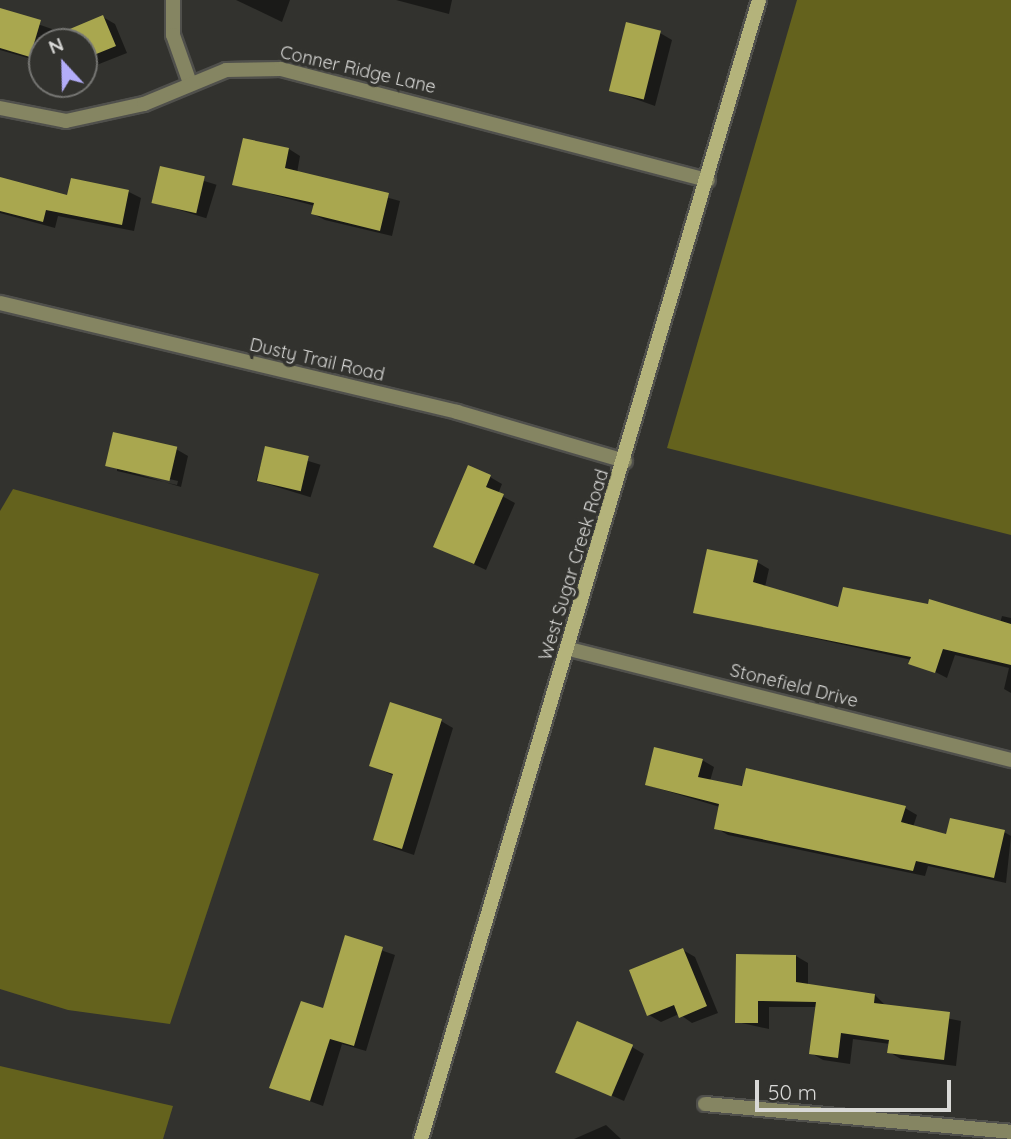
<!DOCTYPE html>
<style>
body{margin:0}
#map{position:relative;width:1011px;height:1139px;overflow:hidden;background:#32322e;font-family:Quicksand,sans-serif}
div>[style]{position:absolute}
.forest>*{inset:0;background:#64621d}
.shadow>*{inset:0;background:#0007;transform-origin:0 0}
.building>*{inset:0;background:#a9a74f;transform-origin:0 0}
.roads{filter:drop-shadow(2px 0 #50504c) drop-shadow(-2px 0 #50504c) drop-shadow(0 2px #50504c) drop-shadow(0 -2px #50504c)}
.street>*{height:14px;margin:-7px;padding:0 7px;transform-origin:7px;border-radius:7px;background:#858562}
.secondary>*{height:14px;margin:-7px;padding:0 7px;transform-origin:7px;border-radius:7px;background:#b4b37b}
span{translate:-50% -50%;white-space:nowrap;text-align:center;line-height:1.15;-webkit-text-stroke:7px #32322e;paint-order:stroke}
.street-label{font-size:18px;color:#d9d9d7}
.north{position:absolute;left:28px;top:28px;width:70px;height:70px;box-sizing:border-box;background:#32322e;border:2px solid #757572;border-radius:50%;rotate:338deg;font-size:19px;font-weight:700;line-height:28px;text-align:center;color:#d9d9d7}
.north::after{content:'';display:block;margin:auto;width:24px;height:32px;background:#b3adf9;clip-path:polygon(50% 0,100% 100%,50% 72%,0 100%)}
.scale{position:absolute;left:755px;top:1080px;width:196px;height:32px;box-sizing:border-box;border:4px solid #d9d9d7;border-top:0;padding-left:9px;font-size:21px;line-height:24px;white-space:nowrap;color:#d9d9d7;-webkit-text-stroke:5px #32322e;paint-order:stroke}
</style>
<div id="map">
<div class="forest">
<i style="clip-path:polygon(797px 0,1011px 0,1011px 535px,667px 448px)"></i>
<i style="clip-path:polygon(13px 489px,319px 574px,170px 1024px,68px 1010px,0 989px,0 511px)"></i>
<i style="clip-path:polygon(0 1066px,173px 1106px,163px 1139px,0 1139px)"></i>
</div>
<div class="shadow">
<i style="clip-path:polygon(236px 0,290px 0,282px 22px)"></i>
<i style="clip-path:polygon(396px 0,452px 0,449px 14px)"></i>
<i style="clip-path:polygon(0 11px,52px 29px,42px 42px,42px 62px,0 50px)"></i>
<i style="clip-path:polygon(103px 17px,115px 24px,127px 53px,84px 70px,84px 42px,62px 42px)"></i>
<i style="clip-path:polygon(660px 33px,672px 40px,655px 106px,610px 90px)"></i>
<i style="clip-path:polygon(289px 149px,300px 156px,297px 173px,400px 201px,392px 236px,325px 220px,313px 214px,315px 206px,234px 184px)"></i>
<i style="left:162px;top:168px;width:57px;height:35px;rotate:17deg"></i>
<i style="clip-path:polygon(0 180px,69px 197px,72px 180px,129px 192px,141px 198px,134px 231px,58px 216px,55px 228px,0 213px)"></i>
<i style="left:266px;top:448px;width:57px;height:34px;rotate:17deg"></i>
<i style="clip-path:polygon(evenodd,176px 449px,188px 456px,181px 487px,107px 465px,176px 449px,117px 467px,178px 481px,177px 485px,117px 471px,117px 467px)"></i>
<i style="clip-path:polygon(490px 477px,502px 484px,498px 494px,515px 503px,486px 570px,435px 546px)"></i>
<i style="clip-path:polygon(757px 562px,769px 569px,765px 587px,840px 609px,1000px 623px,1002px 616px,1011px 618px,1011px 693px,1004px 689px,1009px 668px,955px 655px,947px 678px,912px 660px,695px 612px)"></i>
<i style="clip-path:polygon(441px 721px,453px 728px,414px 855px,387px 846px,375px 840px,394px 776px,371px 765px)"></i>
<i style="clip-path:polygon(702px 760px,714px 767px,710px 781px,905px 808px,917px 815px,913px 827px,948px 836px,1004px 832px,1011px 836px,1006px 883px,928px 866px,925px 876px,728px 835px,716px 828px,720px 807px,647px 785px)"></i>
<i style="clip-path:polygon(346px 938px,395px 955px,366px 1051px,342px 1044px,323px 1106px,271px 1087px,324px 1010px)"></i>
<i style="clip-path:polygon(683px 950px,695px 957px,718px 1013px,692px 1023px,679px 1014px,661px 1022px,649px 1015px)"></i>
<i style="clip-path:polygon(796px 956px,808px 963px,808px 986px,875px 995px,886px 1006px,961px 1021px,956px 1066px,901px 1059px,889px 1052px,890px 1044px,853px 1039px,850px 1064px,823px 1060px,811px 1053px,817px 1007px,769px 1007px,769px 1029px,737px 1022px)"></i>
<i style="clip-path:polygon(632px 1047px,644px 1054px,624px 1101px,557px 1071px)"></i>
<i style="clip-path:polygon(606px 1125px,621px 1139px,574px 1139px)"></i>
</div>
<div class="building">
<i style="clip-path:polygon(0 8px,41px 20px,30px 57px,0 48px)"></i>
<i style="clip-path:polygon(103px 15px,116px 46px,84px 59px,84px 42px,39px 42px)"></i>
<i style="left:626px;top:22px;width:36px;height:71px;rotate:14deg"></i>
<i style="clip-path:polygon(243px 138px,289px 148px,285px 168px,389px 193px,380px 231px,311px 214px,314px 203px,232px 185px)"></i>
<i style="left:160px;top:166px;width:46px;height:38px;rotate:13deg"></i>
<i style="clip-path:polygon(0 177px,67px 195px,71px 178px,129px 190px,122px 225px,46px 210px,43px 222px,0 211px)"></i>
<i style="left:113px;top:432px;width:66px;height:35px;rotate:13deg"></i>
<i style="left:265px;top:446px;width:45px;height:36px;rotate:13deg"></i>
<i style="clip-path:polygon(468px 465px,491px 475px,486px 487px,504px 494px,474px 564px,433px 547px)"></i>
<i style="clip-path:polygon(707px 549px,758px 560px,753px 582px,838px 607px,843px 587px,928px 604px,929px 599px,1011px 624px,1011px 665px,943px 649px,935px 673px,908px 664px,911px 657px,693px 613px)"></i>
<i style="clip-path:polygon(390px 702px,442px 719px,402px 849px,373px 840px,393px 774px,369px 766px)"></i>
<i style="clip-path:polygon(654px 747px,703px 759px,698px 777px,742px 786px,746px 768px,906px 806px,901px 822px,946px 834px,950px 818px,1005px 830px,994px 878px,916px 861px,913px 871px,714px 829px,719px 804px,645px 785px)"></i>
<i style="clip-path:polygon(345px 935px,383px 947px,354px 1046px,330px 1039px,310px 1101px,269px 1088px,301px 1001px,323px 1008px)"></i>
<i style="clip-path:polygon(683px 948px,707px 1006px,679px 1018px,674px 1005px,647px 1016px,629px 970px)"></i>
<i style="clip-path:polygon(736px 954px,796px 955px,796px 982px,875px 994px,874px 1003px,950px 1012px,944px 1060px,887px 1053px,889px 1040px,841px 1033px,838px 1058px,809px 1054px,816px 1002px,758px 1001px,758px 1023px,735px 1023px)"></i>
<i style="left:577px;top:1021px;width:61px;height:56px;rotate:23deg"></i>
</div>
<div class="roads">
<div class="street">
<i style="left:173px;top:0;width:35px;rotate:90deg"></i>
<i style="left:173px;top:35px;width:51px;rotate:70.5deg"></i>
<i style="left:0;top:108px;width:67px;rotate:11.1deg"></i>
<i style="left:66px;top:121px;width:80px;rotate:-12.3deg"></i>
<i style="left:144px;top:104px;width:89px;rotate:-22.5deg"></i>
<i style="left:226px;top:70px;width:55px;rotate:-1deg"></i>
<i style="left:281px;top:69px;width:441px;rotate:14.6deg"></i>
<i style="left:0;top:303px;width:470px;rotate:13.4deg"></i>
<i style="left:457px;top:412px;width:175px;rotate:16.3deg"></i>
<i style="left:569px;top:649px;width:456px;rotate:14.1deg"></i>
<i style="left:705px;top:1104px;width:307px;rotate:5.2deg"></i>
</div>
<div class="secondary">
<i style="left:421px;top:1139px;width:1188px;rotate:-73.47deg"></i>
</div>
</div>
<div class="street-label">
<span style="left:358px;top:70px;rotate:13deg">Conner Ridge Lane</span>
<span style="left:317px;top:360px;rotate:13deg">Dusty Trail Road</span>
<span style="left:574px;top:565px;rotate:-73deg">West Sugar Creek Road</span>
<span style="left:794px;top:686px;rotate:14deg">Stonefield Drive</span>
</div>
<div class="north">N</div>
<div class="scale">50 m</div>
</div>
